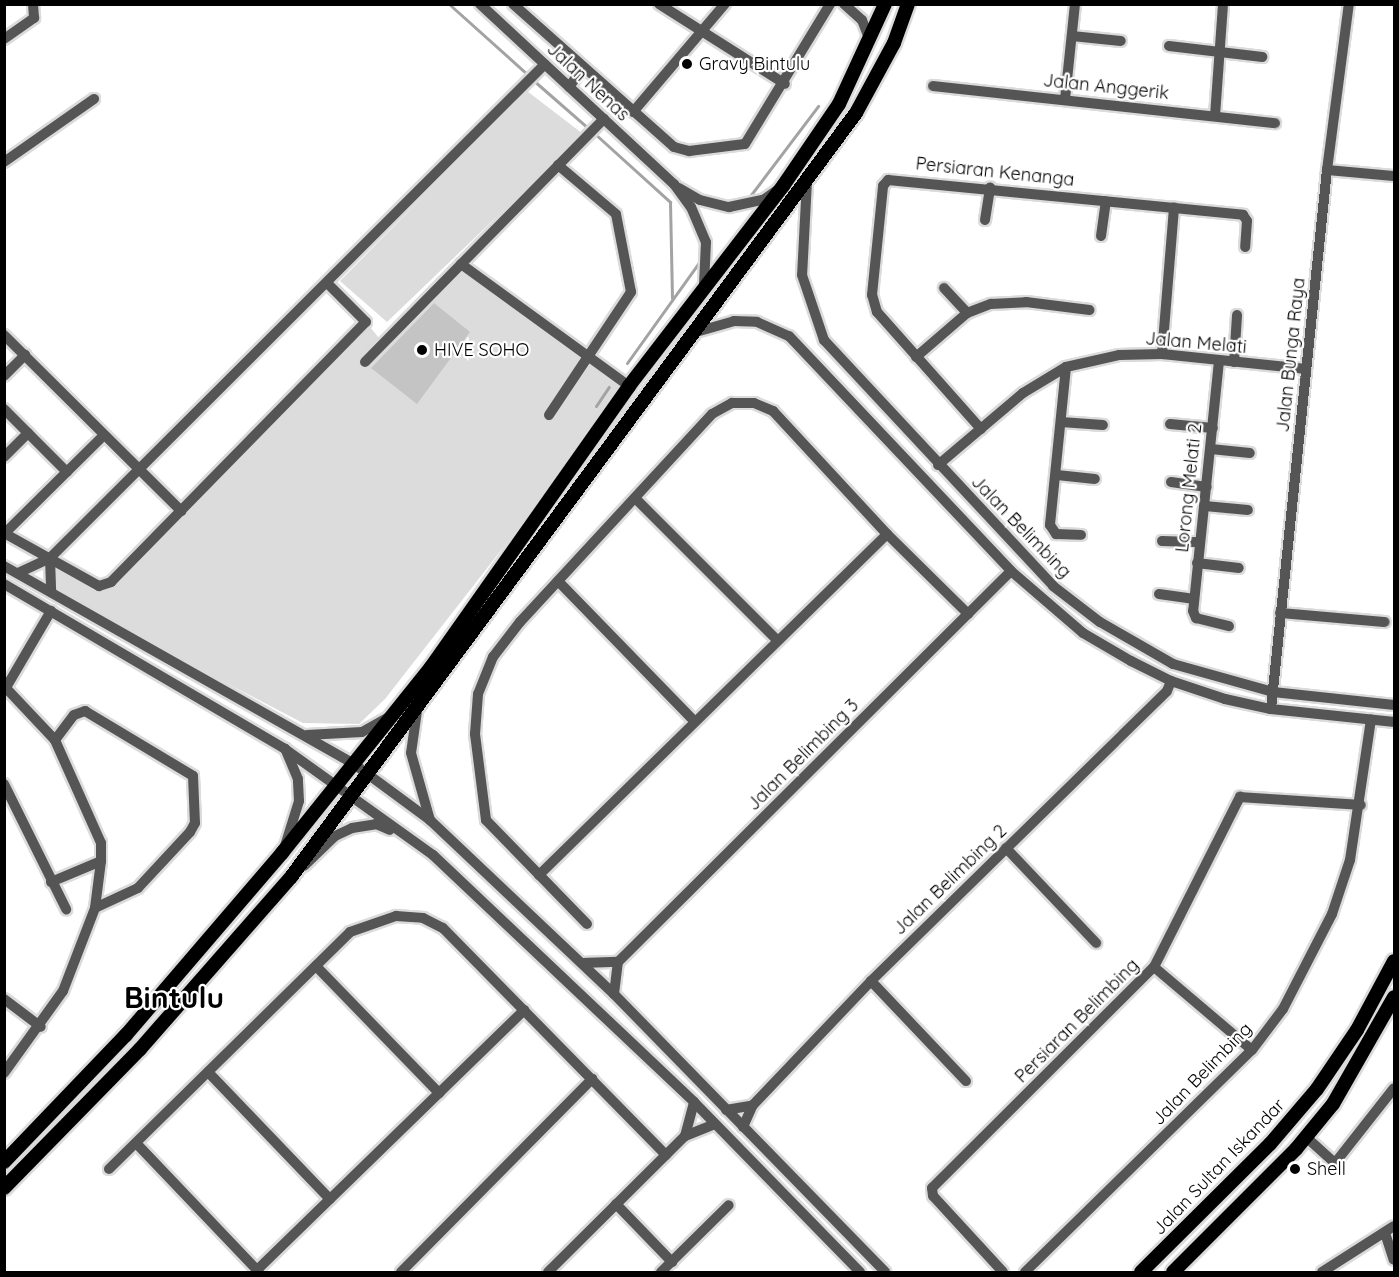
<!DOCTYPE html>
<style>
body{margin:0}
#map{position:relative;width:1399px;height:1277px;overflow:hidden;background:#fff;font-family:Quicksand,sans-serif}
div>[style]{position:absolute}
.green>*{inset:0;background:#dcdcdc}
.stream>*{height:3px;margin:-1.5px;padding:0 1.5px;transform-origin:1.5px;border-radius:1.5px;background:#a3a3a3}
.building>*{inset:0;background:#c4c4c4}
.roads{filter:drop-shadow(2px 0 #dbdbdb) drop-shadow(-2px 0 #dbdbdb) drop-shadow(0 2px #dbdbdb) drop-shadow(0 -2px #dbdbdb)}
.minor>*{height:10px;margin:-5px;padding:0 5px;transform-origin:5px;border-radius:5px;background:#555}
.major>*{height:14px;margin:-7px;padding:0 7px;transform-origin:7px;border-radius:7px;background:#000}
.dots>*{width:16px;height:16px;translate:-50% -50%;box-sizing:border-box;border:3px solid #fff;border-radius:50%}
span{translate:-50% -50%;white-space:nowrap;text-align:center;line-height:1.15;-webkit-text-stroke:4.5px #fff;paint-order:stroke}
.poi-label{font-size:18px;color:#000}
.left{translate:0 -50%;text-align:left}
.street-label{font-size:18px;color:#000}
.town-label{font-size:30px;color:#000;font-weight:700}
.frame{position:absolute;inset:0;border:6px solid #000;pointer-events:none}
</style>
<div id="map">
<div class="green">
<i style="clip-path:polygon(527px 91px,583px 134px,387px 322px,340px 281px)"></i>
<i style="clip-path:polygon(461px 264px,629px 386px,385px 699px,359px 724px,303px 723px,51px 592px,50px 558px,104px 585px,366px 322px,383px 343px)"></i>
</div>
<div class="stream">
<i style="left:449px;top:4px;width:106px;rotate:41.9deg"></i>
<i style="left:533px;top:80px;width:74px;rotate:41.2deg"></i>
<i style="left:594px;top:133px;width:103px;rotate:42.2deg"></i>
<i style="left:670px;top:202px;width:96px;rotate:88.8deg"></i>
<i style="left:747px;top:200px;width:118px;rotate:-52.9deg"></i>
<i style="left:627px;top:363px;width:125px;rotate:-54.4deg"></i>
<i style="left:596px;top:406px;width:23px;rotate:-56deg"></i>
</div>
<div class="building">
<i style="clip-path:polygon(434px 303px,470px 332px,417px 404px,371px 368px)"></i>
</div>
<div class="roads">
<div class="minor">
<i style="left:480px;top:4px;width:265px;rotate:42.9deg"></i>
<i style="left:674px;top:184px;width:29px;rotate:54deg"></i>
<i style="left:691px;top:207px;width:38px;rotate:67deg"></i>
<i style="left:706px;top:242px;width:43px;rotate:92.7deg"></i>
<i style="left:513px;top:4px;width:215px;rotate:41.6deg"></i>
<i style="left:674px;top:147px;width:16px;rotate:15deg"></i>
<i style="left:689px;top:151px;width:56px;rotate:-7.1deg"></i>
<i style="left:745px;top:144px;width:164px;rotate:-58.7deg"></i>
<i style="left:659px;top:4px;width:149px;rotate:32.4deg"></i>
<i style="left:844px;top:4px;width:24px;rotate:42deg"></i>
<i style="left:862px;top:20px;width:22px;rotate:69deg"></i>
<i style="left:1072px;top:36px;width:49px;rotate:5.8deg"></i>
<i style="left:4px;top:39px;width:37px;rotate:-35deg"></i>
<i style="left:34px;top:18px;width:14px;rotate:-94deg"></i>
<i style="left:1169px;top:46px;width:94px;rotate:6.7deg"></i>
<i style="left:933px;top:86px;width:344px;rotate:6.2deg"></i>
<i style="left:569px;top:87px;width:24px;rotate:-54deg"></i>
<i style="left:1065px;top:99px;width:96px;rotate:-84deg"></i>
<i style="left:633px;top:112px;width:142px;rotate:-49.6deg"></i>
<i style="left:1215px;top:116px;width:112px;rotate:-85.9deg"></i>
<i style="left:4px;top:162px;width:110px;rotate:-35deg"></i>
<i style="left:1327px;top:170px;width:67px;rotate:5.1deg"></i>
<i style="left:807px;top:181px;width:94px;rotate:93deg"></i>
<i style="left:802px;top:275px;width:69px;rotate:71.3deg"></i>
<i style="left:824px;top:340px;width:336px;rotate:47deg"></i>
<i style="left:1053px;top:586px;width:59px;rotate:37.5deg"></i>
<i style="left:1100px;top:622px;width:84px;rotate:29.9deg"></i>
<i style="left:1173px;top:664px;width:104px;rotate:15.6deg"></i>
<i style="left:1273px;top:692px;width:122px;rotate:6.1deg"></i>
<i style="left:679px;top:188px;width:24px;rotate:30deg"></i>
<i style="left:700px;top:200px;width:30px;rotate:14deg"></i>
<i style="left:729px;top:207px;width:35px;rotate:-12deg"></i>
<i style="left:763px;top:200px;width:16px;rotate:-35deg"></i>
<i style="left:985px;top:220px;width:33px;rotate:-81deg"></i>
<i style="left:1101px;top:236px;width:35px;rotate:-82deg"></i>
<i style="left:461px;top:264px;width:208px;rotate:36deg"></i>
<i style="left:944px;top:288px;width:34px;rotate:47deg"></i>
<i style="left:696px;top:332px;width:40px;rotate:-16deg"></i>
<i style="left:734px;top:321px;width:23px;rotate:2deg"></i>
<i style="left:757px;top:322px;width:35px;rotate:24deg"></i>
<i style="left:789px;top:336px;width:323px;rotate:46.6deg"></i>
<i style="left:1011px;top:571px;width:95px;rotate:40.7deg"></i>
<i style="left:1083px;top:633px;width:56px;rotate:30.3deg"></i>
<i style="left:1131px;top:661px;width:45px;rotate:26.6deg"></i>
<i style="left:1171px;top:681px;width:57px;rotate:18.4deg"></i>
<i style="left:1225px;top:699px;width:47px;rotate:12.3deg"></i>
<i style="left:1271px;top:709px;width:124px;rotate:6deg"></i>
<i style="left:4px;top:335px;width:250px;rotate:44.8deg"></i>
<i style="left:1162px;top:354px;width:147px;rotate:-85.3deg"></i>
<i style="left:916px;top:357px;width:67px;rotate:-40.8deg"></i>
<i style="left:967px;top:313px;width:26px;rotate:-21deg"></i>
<i style="left:991px;top:304px;width:35px;rotate:-3deg"></i>
<i style="left:1026px;top:302px;width:64px;rotate:7.2deg"></i>
<i style="left:1219px;top:361px;width:251px;rotate:95.9deg"></i>
<i style="left:1193px;top:611px;width:8px;rotate:67deg"></i>
<i style="left:1196px;top:618px;width:34px;rotate:14deg"></i>
<i style="left:365px;top:362px;width:341px;rotate:-45.5deg"></i>
<i style="left:1234px;top:362px;width:47px;rotate:-86.3deg"></i>
<i style="left:1066px;top:367px;width:159px;rotate:95.8deg"></i>
<i style="left:1050px;top:525px;width:11px;rotate:56deg"></i>
<i style="left:1056px;top:534px;width:25px;rotate:2deg"></i>
<i style="left:4px;top:376px;width:30px;rotate:-45deg"></i>
<i style="left:4px;top:409px;width:89px;rotate:45deg"></i>
<i style="left:549px;top:415px;width:148px;rotate:-56.3deg"></i>
<i style="left:631px;top:292px;width:79px;rotate:-100.9deg"></i>
<i style="left:616px;top:214px;width:76px;rotate:-139.8deg"></i>
<i style="left:1061px;top:422px;width:42px;rotate:4.1deg"></i>
<i style="left:1170px;top:424px;width:43px;rotate:5.3deg"></i>
<i style="left:981px;top:429px;width:157px;rotate:-131.6deg"></i>
<i style="left:877px;top:312px;width:18px;rotate:-106deg"></i>
<i style="left:872px;top:295px;width:110px;rotate:-84.2deg"></i>
<i style="left:883px;top:186px;width:8px;rotate:-50deg"></i>
<i style="left:888px;top:180px;width:357px;rotate:5.6deg"></i>
<i style="left:1243px;top:215px;width:7px;rotate:56deg"></i>
<i style="left:1247px;top:221px;width:26px;rotate:94deg"></i>
<i style="left:1211px;top:449px;width:39px;rotate:6deg"></i>
<i style="left:4px;top:457px;width:34px;rotate:-45deg"></i>
<i style="left:938px;top:465px;width:111px;rotate:-40.3deg"></i>
<i style="left:1023px;top:393px;width:50px;rotate:-31.2deg"></i>
<i style="left:1066px;top:367px;width:54px;rotate:-12.8deg"></i>
<i style="left:1119px;top:355px;width:43px;rotate:-1.3deg"></i>
<i style="left:1162px;top:354px;width:145px;rotate:5.9deg"></i>
<i style="left:1057px;top:475px;width:38px;rotate:6deg"></i>
<i style="left:1171px;top:482px;width:36px;rotate:8deg"></i>
<i style="left:635px;top:498px;width:199px;rotate:45deg"></i>
<i style="left:1205px;top:506px;width:43px;rotate:5.3deg"></i>
<i style="left:4px;top:533px;width:109px;rotate:29.2deg"></i>
<i style="left:99px;top:586px;width:13px;rotate:-18deg"></i>
<i style="left:111px;top:582px;width:364px;rotate:-45.6deg"></i>
<i style="left:366px;top:322px;width:54px;rotate:-135deg"></i>
<i style="left:5px;top:533px;width:139px;rotate:-44.7deg"></i>
<i style="left:1162px;top:541px;width:38px;rotate:2deg"></i>
<i style="left:50px;top:558px;width:34px;rotate:88deg"></i>
<i style="left:1197px;top:563px;width:42px;rotate:6.8deg"></i>
<i style="left:4px;top:566px;width:402px;rotate:29.5deg"></i>
<i style="left:354px;top:764px;width:94px;rotate:36.4deg"></i>
<i style="left:430px;top:820px;width:253px;rotate:43.4deg"></i>
<i style="left:614px;top:994px;width:388px;rotate:45.7deg"></i>
<i style="left:18px;top:573px;width:35px;rotate:-25deg"></i>
<i style="left:50px;top:558px;width:699px;rotate:-44.94deg"></i>
<i style="left:558px;top:581px;width:195px;rotate:45.8deg"></i>
<i style="left:4px;top:584px;width:326px;rotate:30.4deg"></i>
<i style="left:285px;top:749px;width:182px;rotate:35.6deg"></i>
<i style="left:433px;top:855px;width:359px;rotate:43.4deg"></i>
<i style="left:694px;top:1102px;width:238px;rotate:45.7deg"></i>
<i style="left:1159px;top:594px;width:34px;rotate:8deg"></i>
<i style="left:1280px;top:613px;width:105px;rotate:4.9deg"></i>
<i style="left:4px;top:691px;width:93px;rotate:-59.6deg"></i>
<i style="left:1271px;top:709px;width:542px;rotate:-84.07deg"></i>
<i style="left:1327px;top:170px;width:167px;rotate:-82.5deg"></i>
<i style="left:417px;top:711px;width:42px;rotate:98.1deg"></i>
<i style="left:411px;top:753px;width:70px;rotate:74.2deg"></i>
<i style="left:307px;top:735px;width:55px;rotate:-3.1deg"></i>
<i style="left:362px;top:732px;width:29px;rotate:-29deg"></i>
<i style="left:55px;top:740px;width:31px;rotate:-53deg"></i>
<i style="left:74px;top:715px;width:12px;rotate:-20deg"></i>
<i style="left:85px;top:711px;width:126px;rotate:31deg"></i>
<i style="left:193px;top:776px;width:47px;rotate:87.6deg"></i>
<i style="left:195px;top:823px;width:10px;rotate:119deg"></i>
<i style="left:190px;top:832px;width:76px;rotate:132.9deg"></i>
<i style="left:138px;top:888px;width:47px;rotate:155.1deg"></i>
<i style="left:4px;top:784px;width:140px;rotate:63.6deg"></i>
<i style="left:285px;top:846px;width:47px;rotate:-72.7deg"></i>
<i style="left:299px;top:801px;width:22px;rotate:-93deg"></i>
<i style="left:298px;top:779px;width:33px;rotate:-113deg"></i>
<i style="left:1006px;top:848px;width:131px;rotate:46.5deg"></i>
<i style="left:304px;top:866px;width:43px;rotate:-44.1deg"></i>
<i style="left:335px;top:836px;width:19px;rotate:-25deg"></i>
<i style="left:352px;top:828px;width:24px;rotate:-9deg"></i>
<i style="left:376px;top:824px;width:15px;rotate:23deg"></i>
<i style="left:539px;top:875px;width:487px;rotate:-44.4deg"></i>
<i style="left:51px;top:882px;width:54px;rotate:-22.8deg"></i>
<i style="left:587px;top:924px;width:145px;rotate:-134.2deg"></i>
<i style="left:486px;top:820px;width:87px;rotate:-97.3deg"></i>
<i style="left:475px;top:734px;width:40px;rotate:-85.7deg"></i>
<i style="left:478px;top:694px;width:40px;rotate:-68deg"></i>
<i style="left:493px;top:657px;width:44px;rotate:-52.4deg"></i>
<i style="left:520px;top:622px;width:283px;rotate:-47.3deg"></i>
<i style="left:712px;top:414px;width:23px;rotate:-29deg"></i>
<i style="left:732px;top:403px;width:22px"></i>
<i style="left:754px;top:403px;width:21px;rotate:23deg"></i>
<i style="left:773px;top:411px;width:168px;rotate:47.2deg"></i>
<i style="left:887px;top:534px;width:114px;rotate:44.6deg"></i>
<i style="left:582px;top:963px;width:36px;rotate:-2deg"></i>
<i style="left:316px;top:966px;width:177px;rotate:45.9deg"></i>
<i style="left:1154px;top:967px;width:128px;rotate:40.3deg"></i>
<i style="left:871px;top:981px;width:138px;rotate:46.5deg"></i>
<i style="left:614px;top:994px;width:32px;rotate:-83deg"></i>
<i style="left:618px;top:962px;width:554px;rotate:-44.85deg"></i>
<i style="left:4px;top:999px;width:46px;rotate:37.1deg"></i>
<i style="left:208px;top:1072px;width:176px;rotate:46.2deg"></i>
<i style="left:4px;top:1073px;width:101px;rotate:-54.3deg"></i>
<i style="left:63px;top:991px;width:89px;rotate:-68.9deg"></i>
<i style="left:95px;top:908px;width:47px;rotate:-82.7deg"></i>
<i style="left:101px;top:861px;width:18px;rotate:-90deg"></i>
<i style="left:101px;top:843px;width:113px;rotate:-114.1deg"></i>
<i style="left:55px;top:740px;width:71px;rotate:-133.3deg"></i>
<i style="left:726px;top:1110px;width:27px;rotate:-10deg"></i>
<i style="left:743px;top:1127px;width:24px;rotate:-66deg"></i>
<i style="left:753px;top:1105px;width:171px;rotate:-46.4deg"></i>
<i style="left:871px;top:981px;width:414px;rotate:-44.4deg"></i>
<i style="left:1167px;top:691px;width:11px;rotate:-68deg"></i>
<i style="left:685px;top:1136px;width:35px;rotate:-75deg"></i>
<i style="left:1306px;top:1137px;width:39px;rotate:42deg"></i>
<i style="left:1335px;top:1163px;width:95px;rotate:-51.8deg"></i>
<i style="left:136px;top:1143px;width:178px;rotate:46.4deg"></i>
<i style="left:109px;top:1169px;width:338px;rotate:-44.5deg"></i>
<i style="left:350px;top:932px;width:49px;rotate:-19.2deg"></i>
<i style="left:396px;top:916px;width:27px;rotate:4deg"></i>
<i style="left:423px;top:918px;width:22px;rotate:27deg"></i>
<i style="left:443px;top:928px;width:318px;rotate:45.5deg"></i>
<i style="left:616px;top:1204px;width:81px;rotate:46deg"></i>
<i style="left:1385px;top:1233px;width:28px;rotate:72deg"></i>
<i style="left:257px;top:1270px;width:373px;rotate:-44.2deg"></i>
<i style="left:401px;top:1272px;width:272px;rotate:-45.3deg"></i>
<i style="left:548px;top:1272px;width:193px;rotate:-44.8deg"></i>
<i style="left:685px;top:1136px;width:32px;rotate:-22deg"></i>
<i style="left:661px;top:1272px;width:95px;rotate:-44.6deg"></i>
<i style="left:1003px;top:1272px;width:103px;rotate:-132.6deg"></i>
<i style="left:933px;top:1196px;width:8px;rotate:-97deg"></i>
<i style="left:932px;top:1188px;width:313px;rotate:-44.9deg"></i>
<i style="left:1154px;top:967px;width:191px;rotate:-63.2deg"></i>
<i style="left:1240px;top:797px;width:121px;rotate:3.8deg"></i>
<i style="left:1025px;top:1272px;width:318px;rotate:-44.4deg"></i>
<i style="left:1252px;top:1050px;width:51px;rotate:-52.9deg"></i>
<i style="left:1283px;top:1009px;width:107px;rotate:-62.7deg"></i>
<i style="left:1332px;top:914px;width:57px;rotate:-71.6deg"></i>
<i style="left:1350px;top:860px;width:142px;rotate:-81.5deg"></i>
<i style="left:1322px;top:1272px;width:85px;rotate:-32.6deg"></i>
</div>
<div class="major">
<i style="left:4px;top:1162px;width:176px;rotate:-46.2deg"></i>
<i style="left:126px;top:1035px;width:240px;rotate:-49.4deg"></i>
<i style="left:282px;top:853px;width:238px;rotate:-51.3deg"></i>
<i style="left:431px;top:667px;width:344px;rotate:-54.8deg"></i>
<i style="left:629px;top:386px;width:252px;rotate:-52.4deg"></i>
<i style="left:783px;top:186px;width:99px;rotate:-55.7deg"></i>
<i style="left:839px;top:104px;width:110px;rotate:-65.3deg"></i>
<i style="left:4px;top:1188px;width:194px;rotate:-45.6deg"></i>
<i style="left:140px;top:1049px;width:229px;rotate:-48.7deg"></i>
<i style="left:291px;top:877px;width:950px;rotate:-53.52deg"></i>
<i style="left:856px;top:113px;width:80px;rotate:-61.5deg"></i>
<i style="left:894px;top:43px;width:41px;rotate:-70.3deg"></i>
<i style="left:1141px;top:1272px;width:182px;rotate:-44.8deg"></i>
<i style="left:1270px;top:1144px;width:72px;rotate:-49.5deg"></i>
<i style="left:1317px;top:1089px;width:71px;rotate:-55.9deg"></i>
<i style="left:1357px;top:1030px;width:78px;rotate:-61.8deg"></i>
<i style="left:1173px;top:1272px;width:174px;rotate:-45deg"></i>
<i style="left:1296px;top:1149px;width:58px;rotate:-50.6deg"></i>
<i style="left:1333px;top:1104px;width:123px;rotate:-60.3deg"></i>
</div>
</div>
<div class="dots">
<i style="left:687px;top:64px;background:#000"></i>
<i style="left:422px;top:350px;background:#000"></i>
<i style="left:1295px;top:1169px;background:#000"></i>
</div>
<div class="poi-label">
<span class="left" style="left:699px;top:64px">Gravy Bintulu</span>
<span class="left" style="left:434px;top:350px">HIVE SOHO</span>
<span class="left" style="left:1307px;top:1169px">Shell</span>
</div>
<div class="street-label">
<span style="left:588px;top:82px;rotate:43deg">Jalan Nenas</span>
<span style="left:1106px;top:87px;rotate:6deg">Jalan Anggerik</span>
<span style="left:995px;top:172px;rotate:6deg">Persiaran Kenanga</span>
<span style="left:1196px;top:343px;rotate:5deg">Jalan Melati</span>
<span style="left:1291px;top:355px;rotate:-84deg">Jalan Bunga Raya</span>
<span style="left:1189px;top:488px;rotate:-84deg">Lorong Melati 2</span>
<span style="left:1021px;top:527px;rotate:46deg">Jalan Belimbing</span>
<span style="left:803px;top:755px;rotate:-45deg">Jalan Belimbing 3</span>
<span style="left:950px;top:880px;rotate:-44deg">Jalan Belimbing 2</span>
<span style="left:1077px;top:1021px;rotate:-45deg">Persiaran Belimbing</span>
<span style="left:1202px;top:1074px;rotate:-46deg">Jalan Belimbing</span>
<span style="left:1219px;top:1167px;rotate:-46deg">Jalan Sultan Iskandar</span>
</div>
<div class="town-label">
<span style="left:174px;top:997px">Bintulu</span>
</div>
<div class="frame"></div>
</div>
